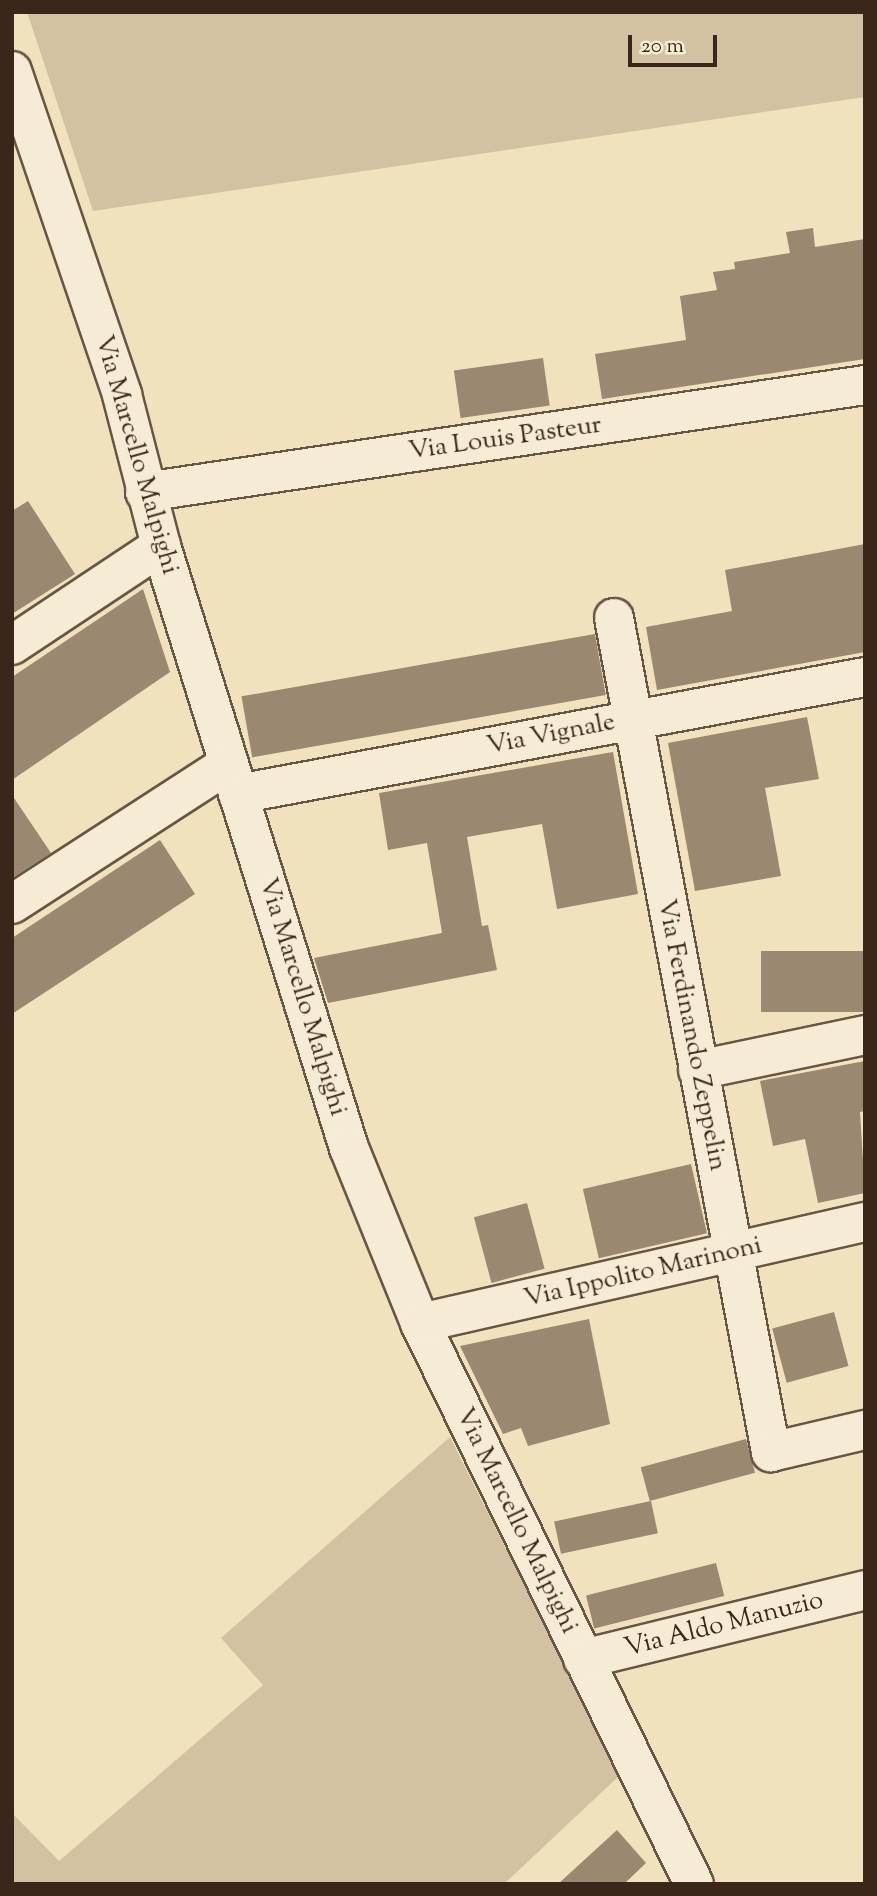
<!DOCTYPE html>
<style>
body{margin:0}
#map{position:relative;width:877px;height:1896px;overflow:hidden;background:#f1e2be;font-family:"Sorts Mill Goudy",serif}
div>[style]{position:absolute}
.green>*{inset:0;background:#d2c2a2}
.building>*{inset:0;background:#9a8870;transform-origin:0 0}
.roads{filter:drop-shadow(2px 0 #685544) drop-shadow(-2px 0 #685544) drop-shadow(0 2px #685544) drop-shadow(0 -2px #685544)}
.minor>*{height:38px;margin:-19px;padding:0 19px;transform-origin:19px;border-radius:19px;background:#f6ecd5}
span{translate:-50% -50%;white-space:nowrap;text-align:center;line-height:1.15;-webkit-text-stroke:7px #f6ecd5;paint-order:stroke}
.street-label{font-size:26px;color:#3b261b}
.frame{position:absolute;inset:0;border:14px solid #3b261b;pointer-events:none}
.scale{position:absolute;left:628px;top:35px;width:89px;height:32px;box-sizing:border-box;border:4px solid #3b261b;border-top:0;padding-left:9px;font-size:21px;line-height:24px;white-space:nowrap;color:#3b261b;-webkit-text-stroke:5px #f6ecd5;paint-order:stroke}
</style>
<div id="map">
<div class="green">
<i style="clip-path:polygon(27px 12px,865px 12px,865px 97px,93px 211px)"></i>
<i style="clip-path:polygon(450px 1437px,619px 1776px,504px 1884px,12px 1884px,12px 1813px,59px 1861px,263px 1685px,221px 1638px)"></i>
</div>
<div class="building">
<i style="clip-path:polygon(813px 228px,815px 247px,865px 239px,865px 359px,602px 399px,595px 354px,686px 340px,680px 296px,717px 290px,713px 272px,735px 269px,734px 262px,790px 253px,786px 232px)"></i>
<i style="left:543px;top:358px;width:48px;height:90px;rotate:82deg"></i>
<i style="clip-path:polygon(28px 501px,75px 574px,12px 614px,12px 511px)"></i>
<i style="clip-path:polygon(865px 544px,865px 652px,657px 690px,646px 627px,732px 611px,725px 570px)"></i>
<i style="clip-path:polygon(143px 589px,170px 672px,12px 780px,12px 677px)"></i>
<i style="left:595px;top:634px;width:62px;height:359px;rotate:80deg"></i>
<i style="clip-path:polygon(807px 717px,819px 779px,765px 788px,781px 876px,695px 891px,668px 743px)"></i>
<i style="clip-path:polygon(613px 752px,638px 894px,557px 909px,542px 824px,467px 837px,482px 926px,488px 925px,497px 970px,328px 1003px,314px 958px,442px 933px,427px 843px,388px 850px,379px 793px)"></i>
<i style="clip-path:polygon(12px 795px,51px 853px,12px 878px)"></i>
<i style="clip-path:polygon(160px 840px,195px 894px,12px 1014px,12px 938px)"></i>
<i style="left:865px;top:951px;width:61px;height:104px;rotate:90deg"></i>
<i style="clip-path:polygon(865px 1061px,865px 1111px,860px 1112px,865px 1193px,818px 1203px,805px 1139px,773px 1146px,760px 1081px)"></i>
<i style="left:691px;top:1164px;width:71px;height:111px;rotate:77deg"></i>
<i style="left:527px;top:1203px;width:68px;height:55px;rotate:75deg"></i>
<i style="left:834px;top:1312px;width:56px;height:64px;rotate:75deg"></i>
<i style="clip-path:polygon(589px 1319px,610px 1424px,528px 1446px,521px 1428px,503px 1434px,460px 1346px)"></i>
<i style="left:746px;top:1439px;width:35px;height:109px;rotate:75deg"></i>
<i style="left:651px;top:1501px;width:33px;height:99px;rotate:78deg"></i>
<i style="left:716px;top:1563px;width:34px;height:134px;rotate:76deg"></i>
<i style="clip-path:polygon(617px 1830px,646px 1863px,624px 1884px,558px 1884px)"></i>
</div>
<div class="roads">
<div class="minor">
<i style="left:12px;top:71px;width:342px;rotate:71.2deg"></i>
<i style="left:122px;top:395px;width:156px;rotate:75.5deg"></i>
<i style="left:161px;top:546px;width:631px;rotate:72.66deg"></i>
<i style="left:349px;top:1148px;width:189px;rotate:67.9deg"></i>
<i style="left:420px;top:1323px;width:624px;rotate:63.97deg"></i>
<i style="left:145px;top:492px;width:728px;rotate:-8.45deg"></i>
<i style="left:614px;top:618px;width:849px;rotate:79.34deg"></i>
<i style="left:771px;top:1452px;width:97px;rotate:-13.2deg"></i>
<i style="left:12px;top:645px;width:179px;rotate:-33.6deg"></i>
<i style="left:238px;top:794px;width:638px;rotate:-10.57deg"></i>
<i style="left:12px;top:904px;width:256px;rotate:-32.9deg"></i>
<i style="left:698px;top:1070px;width:171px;rotate:-11.8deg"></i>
<i style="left:420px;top:1323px;width:456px;rotate:-12.8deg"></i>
<i style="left:583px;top:1659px;width:290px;rotate:-13.7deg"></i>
</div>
</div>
<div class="street-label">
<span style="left:505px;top:439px;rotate:-8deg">Via Louis Pasteur</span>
<span style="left:136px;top:455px;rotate:74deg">Via Marcello Malpighi</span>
<span style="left:551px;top:735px;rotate:-11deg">Via Vignale</span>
<span style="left:302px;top:997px;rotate:73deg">Via Marcello Malpighi</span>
<span style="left:691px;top:1035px;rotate:79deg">Via Ferdinando Zeppelin</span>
<span style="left:643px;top:1273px;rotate:-13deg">Via Ippolito Marinoni</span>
<span style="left:516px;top:1521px;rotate:64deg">Via Marcello Malpighi</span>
<span style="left:724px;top:1625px;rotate:-14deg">Via Aldo Manuzio</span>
</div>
<div class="frame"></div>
<div class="scale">20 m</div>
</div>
